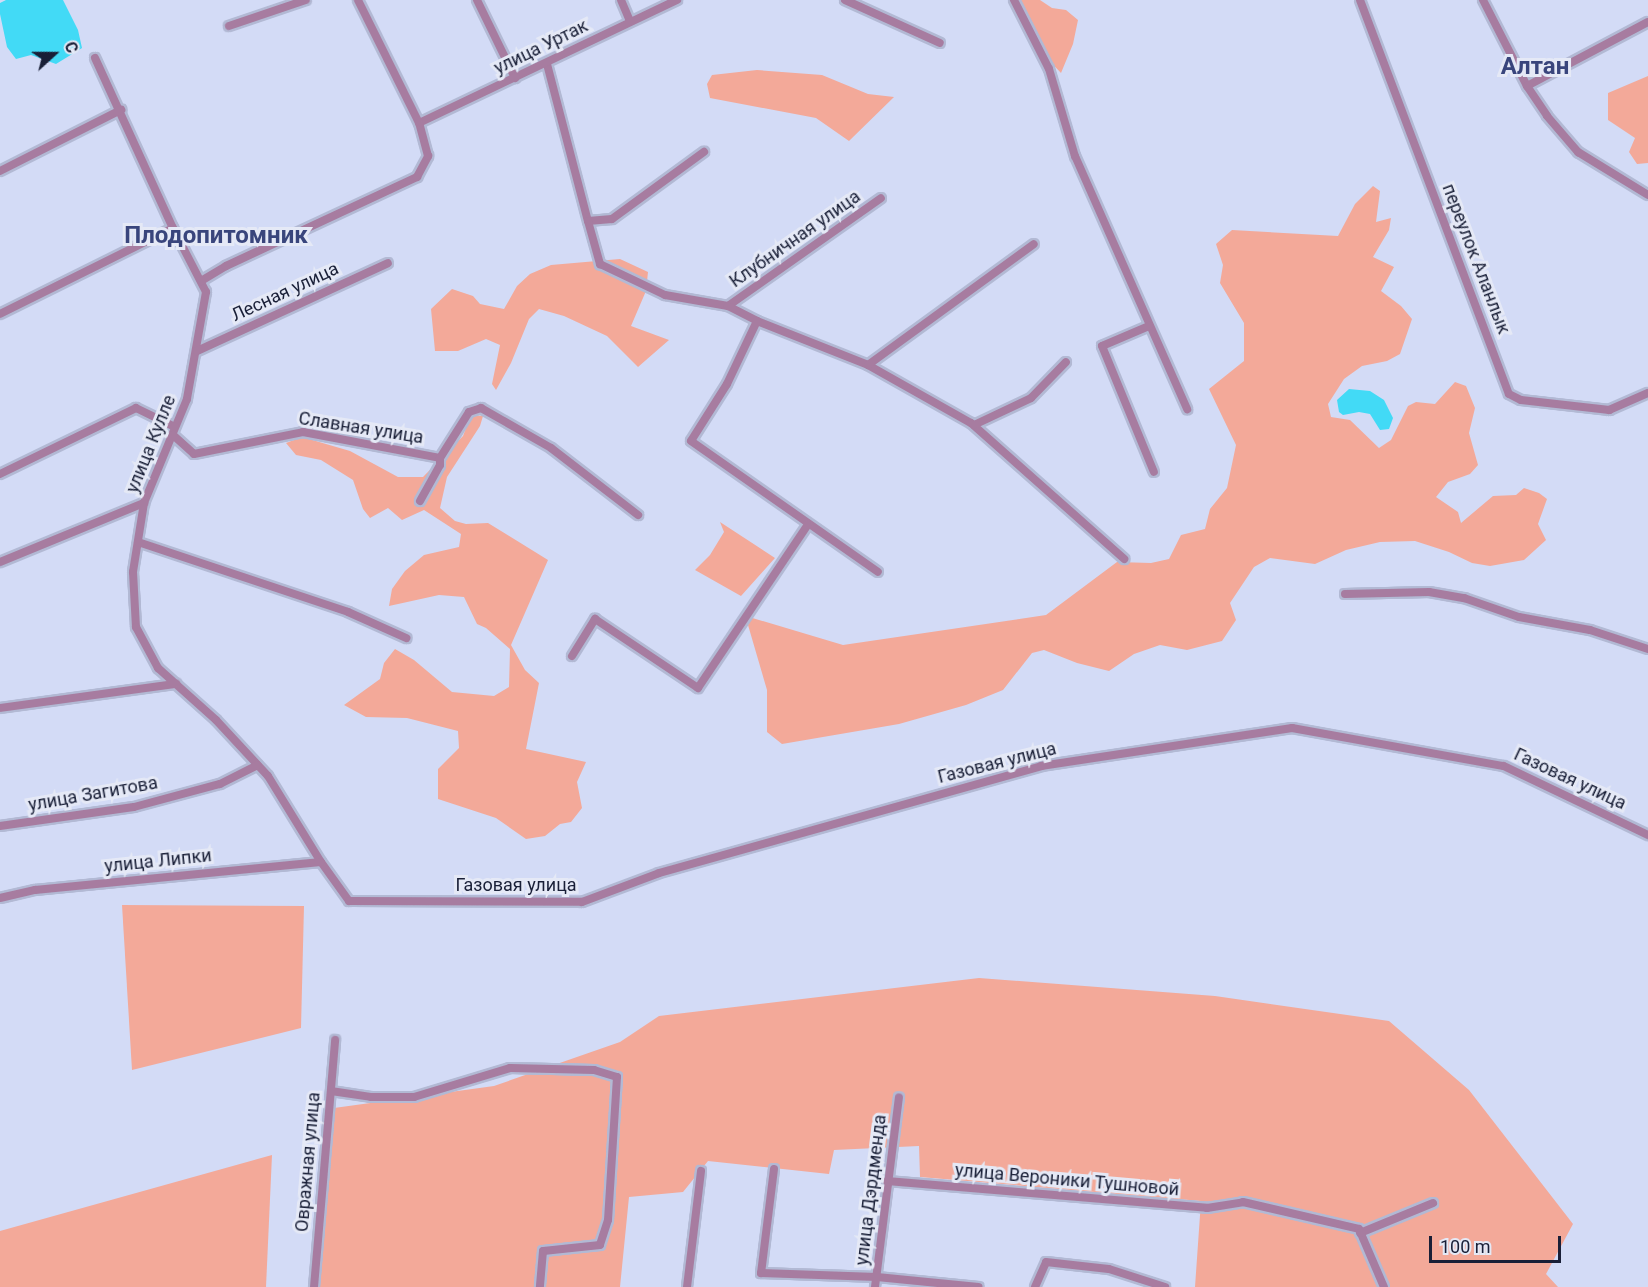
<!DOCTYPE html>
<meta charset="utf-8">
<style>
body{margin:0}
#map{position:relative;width:1648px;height:1287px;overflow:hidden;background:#d3dbf6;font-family:Roboto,sans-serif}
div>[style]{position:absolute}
.green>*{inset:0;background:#f3a999}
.water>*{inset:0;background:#42daf6}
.roads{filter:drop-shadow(2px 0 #b2b9d4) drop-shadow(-2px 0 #b2b9d4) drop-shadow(0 2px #b2b9d4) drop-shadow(0 -2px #b2b9d4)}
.minor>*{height:8px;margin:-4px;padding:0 4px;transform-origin:4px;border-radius:4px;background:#a77ca0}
span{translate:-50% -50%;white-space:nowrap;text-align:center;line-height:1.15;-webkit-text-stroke:6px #e5e9f6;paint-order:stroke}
.street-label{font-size:18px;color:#191f37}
.district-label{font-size:24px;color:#39457c;font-weight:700}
.north{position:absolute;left:24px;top:24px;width:60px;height:60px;-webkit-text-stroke:4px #e5e9f6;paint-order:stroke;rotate:69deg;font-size:16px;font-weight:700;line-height:24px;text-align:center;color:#191f37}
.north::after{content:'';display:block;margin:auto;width:21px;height:27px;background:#191f37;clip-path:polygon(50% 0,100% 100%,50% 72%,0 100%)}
.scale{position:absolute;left:1429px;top:1236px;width:132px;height:27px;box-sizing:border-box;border:3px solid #191f37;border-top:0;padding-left:8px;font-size:18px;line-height:21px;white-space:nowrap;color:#191f37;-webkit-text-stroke:4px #e5e9f6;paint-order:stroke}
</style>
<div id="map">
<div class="green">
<i style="clip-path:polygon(1019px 0,1040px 0,1052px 8px,1066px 10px,1078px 20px,1073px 44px,1061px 73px,1041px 52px,1038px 34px)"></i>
<i style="clip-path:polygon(757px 70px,822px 75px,868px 94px,894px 97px,849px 141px,816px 118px,710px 98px,707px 84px,712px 75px)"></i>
<i style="clip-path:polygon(1648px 76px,1648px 163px,1637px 164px,1629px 152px,1635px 138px,1608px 120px,1608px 93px)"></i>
<i style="clip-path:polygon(1373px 186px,1380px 191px,1376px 222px,1391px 218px,1389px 230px,1373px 257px,1394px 267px,1381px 291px,1401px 306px,1412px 319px,1400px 354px,1387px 361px,1362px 366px,1344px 379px,1328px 404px,1331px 417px,1350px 420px,1379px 448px,1391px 440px,1408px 406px,1416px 402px,1435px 404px,1455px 382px,1466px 386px,1475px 408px,1469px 433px,1478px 465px,1470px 474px,1448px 482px,1436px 497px,1458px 512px,1461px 523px,1493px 496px,1516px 495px,1524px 488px,1539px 493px,1547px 499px,1538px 524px,1546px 540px,1524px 560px,1490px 566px,1472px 563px,1449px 552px,1415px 541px,1380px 542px,1346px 550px,1315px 564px,1270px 558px,1254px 567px,1230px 603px,1236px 620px,1222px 641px,1187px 650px,1160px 645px,1134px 654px,1109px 671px,1077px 663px,1044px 650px,1032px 653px,1003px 690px,966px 705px,899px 724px,782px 744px,767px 732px,767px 690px,748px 625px,749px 617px,843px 645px,1046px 615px,1117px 562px,1151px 563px,1169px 559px,1181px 535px,1205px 529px,1210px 509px,1227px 488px,1236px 445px,1209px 389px,1244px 361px,1244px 323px,1220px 283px,1223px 265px,1216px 244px,1232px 230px,1338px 236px,1355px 204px)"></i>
<i style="clip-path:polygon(620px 259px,648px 272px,646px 291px,631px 326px,669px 340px,638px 367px,607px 336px,564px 316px,539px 309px,529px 319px,511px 363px,496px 390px,492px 384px,500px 345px,486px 339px,458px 351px,435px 351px,431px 309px,452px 289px,473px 296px,480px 304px,504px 309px,517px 286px,530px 274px,551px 265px)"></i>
<i style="clip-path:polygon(471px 415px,483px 416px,480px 426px,447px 477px,440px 508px,455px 521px,466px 524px,488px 523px,548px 560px,511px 645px,525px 670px,539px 683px,526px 749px,586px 762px,577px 782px,582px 808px,571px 822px,560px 824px,545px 836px,526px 839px,496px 818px,438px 799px,438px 769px,459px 748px,458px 731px,407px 718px,366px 717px,344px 705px,380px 679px,384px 663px,395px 649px,414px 660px,452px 692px,494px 696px,509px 687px,510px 649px,486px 628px,477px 624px,464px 597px,439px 595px,389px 606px,392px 589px,405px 571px,424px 555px,459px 547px,461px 534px,424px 510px,402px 520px,388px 508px,370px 518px,363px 509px,353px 480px,321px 460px,296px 455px,286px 443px,302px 437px,350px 451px,398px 477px,423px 477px,463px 436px)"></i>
<i style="clip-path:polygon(720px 522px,775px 558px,741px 596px,695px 570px,710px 555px,724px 532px)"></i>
<i style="clip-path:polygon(122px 905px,304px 906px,301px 1028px,132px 1070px)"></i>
<i style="clip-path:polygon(979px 978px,1215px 996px,1389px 1021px,1469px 1090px,1573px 1224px,1546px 1274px,1558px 1287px,1195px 1287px,1201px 1201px,920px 1177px,919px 1146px,834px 1150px,829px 1174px,708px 1161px,683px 1192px,629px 1197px,620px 1287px,319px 1287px,334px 1108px,494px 1086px,620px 1042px,659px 1016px)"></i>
<i style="clip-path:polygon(272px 1155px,266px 1287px,0 1287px,0 1231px)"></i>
</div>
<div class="water">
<i style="clip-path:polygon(6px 0,63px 0,78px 30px,82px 48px,56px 64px,31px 55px,16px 59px,7px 47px,0 14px,0 3px)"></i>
<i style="clip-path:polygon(1349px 389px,1370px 391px,1384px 400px,1393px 418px,1389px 429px,1380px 430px,1370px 414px,1359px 412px,1343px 415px,1339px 412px,1337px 400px)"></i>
</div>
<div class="roads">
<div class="minor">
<i style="left:477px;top:0;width:87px;rotate:64deg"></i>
<i style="left:621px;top:0;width:23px;rotate:67deg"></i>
<i style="left:845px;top:0;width:104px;rotate:24.4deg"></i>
<i style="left:1014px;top:0;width:77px;rotate:63.1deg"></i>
<i style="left:1049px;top:69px;width:91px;rotate:73.4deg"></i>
<i style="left:1075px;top:156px;width:277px;rotate:66.1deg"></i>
<i style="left:1360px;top:0;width:421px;rotate:69.3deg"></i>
<i style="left:1509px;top:394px;width:13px;rotate:27deg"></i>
<i style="left:1521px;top:400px;width:89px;rotate:6.5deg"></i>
<i style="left:1609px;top:410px;width:43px;rotate:-23.6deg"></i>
<i style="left:1483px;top:0;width:97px;rotate:62.9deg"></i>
<i style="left:1527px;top:86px;width:36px;rotate:56deg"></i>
<i style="left:1547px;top:116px;width:48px;rotate:49.3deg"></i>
<i style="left:1578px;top:152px;width:82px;rotate:31.6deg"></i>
<i style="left:229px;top:26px;width:81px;rotate:-18.7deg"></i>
<i style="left:95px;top:58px;width:187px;rotate:65.4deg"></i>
<i style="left:173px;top:228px;width:72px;rotate:62.7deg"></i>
<i style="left:206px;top:292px;width:109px;rotate:100.1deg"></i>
<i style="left:187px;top:399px;width:113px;rotate:112.5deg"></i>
<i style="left:144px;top:503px;width:70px;rotate:99.1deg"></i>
<i style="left:133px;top:572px;width:55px;rotate:86.9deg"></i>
<i style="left:136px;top:627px;width:47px;rotate:61.8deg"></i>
<i style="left:158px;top:668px;width:78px;rotate:41.9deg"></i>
<i style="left:216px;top:720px;width:76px;rotate:47.1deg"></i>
<i style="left:268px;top:776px;width:101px;rotate:58.4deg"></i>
<i style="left:321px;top:862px;width:48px;rotate:54.3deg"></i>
<i style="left:349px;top:901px;width:233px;rotate:0.2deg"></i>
<i style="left:582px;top:902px;width:82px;rotate:-20.6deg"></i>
<i style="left:659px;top:873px;width:397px;rotate:-15.6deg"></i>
<i style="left:1041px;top:766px;width:254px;rotate:-8.6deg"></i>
<i style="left:1292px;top:728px;width:215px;rotate:10.2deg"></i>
<i style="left:1504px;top:766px;width:160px;rotate:25.6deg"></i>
<i style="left:547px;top:64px;width:162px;rotate:75.4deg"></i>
<i style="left:588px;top:221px;width:24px;rotate:-5deg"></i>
<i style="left:612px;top:219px;width:114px;rotate:-36.1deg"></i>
<i style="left:1527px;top:86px;width:137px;rotate:-27.9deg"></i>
<i style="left:419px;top:123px;width:286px;rotate:-25.5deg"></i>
<i style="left:0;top:171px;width:136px;rotate:-26.8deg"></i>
<i style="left:588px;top:221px;width:45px;rotate:74.4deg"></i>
<i style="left:600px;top:264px;width:72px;rotate:25.5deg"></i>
<i style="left:665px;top:295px;width:64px;rotate:9.9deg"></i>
<i style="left:728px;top:306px;width:187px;rotate:-35.2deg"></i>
<i style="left:201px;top:281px;width:29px;rotate:-31deg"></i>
<i style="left:226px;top:266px;width:211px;rotate:-25deg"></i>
<i style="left:417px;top:177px;width:24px;rotate:-62deg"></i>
<i style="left:428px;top:156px;width:34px;rotate:-105deg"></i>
<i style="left:419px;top:123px;width:137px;rotate:-116.4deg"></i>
<i style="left:728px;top:306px;width:33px;rotate:27deg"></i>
<i style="left:757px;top:321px;width:119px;rotate:21.6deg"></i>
<i style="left:868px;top:365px;width:118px;rotate:29.4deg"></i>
<i style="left:971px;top:423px;width:205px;rotate:41.6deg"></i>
<i style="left:0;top:314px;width:193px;rotate:-26.4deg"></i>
<i style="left:757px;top:321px;width:70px;rotate:115.5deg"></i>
<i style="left:727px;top:384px;width:67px;rotate:122.3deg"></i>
<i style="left:691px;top:441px;width:228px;rotate:35deg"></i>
<i style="left:1149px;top:326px;width:51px;rotate:156.9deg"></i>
<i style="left:1102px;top:346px;width:136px;rotate:67.6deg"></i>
<i style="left:197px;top:351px;width:210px;rotate:-24.7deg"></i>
<i style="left:868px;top:365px;width:205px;rotate:-36.1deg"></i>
<i style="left:974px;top:425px;width:63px;rotate:-25.3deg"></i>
<i style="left:1031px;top:398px;width:50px;rotate:-45.8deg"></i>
<i style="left:173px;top:435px;width:28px;rotate:42deg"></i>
<i style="left:194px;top:454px;width:111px;rotate:-11.4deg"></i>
<i style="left:303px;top:432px;width:139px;rotate:10.7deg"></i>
<i style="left:440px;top:458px;width:54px;rotate:-57.8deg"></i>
<i style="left:469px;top:412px;width:13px;rotate:-18deg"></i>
<i style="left:481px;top:408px;width:81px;rotate:29.7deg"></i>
<i style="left:551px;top:448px;width:110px;rotate:37.6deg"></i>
<i style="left:0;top:474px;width:151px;rotate:-25.9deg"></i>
<i style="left:136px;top:408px;width:43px;rotate:26deg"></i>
<i style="left:420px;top:501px;width:41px;rotate:-60.9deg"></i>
<i style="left:440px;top:465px;width:7px;rotate:-90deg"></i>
<i style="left:138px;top:542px;width:221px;rotate:18.4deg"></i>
<i style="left:348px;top:612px;width:64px;rotate:24.1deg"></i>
<i style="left:0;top:562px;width:156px;rotate:-22.3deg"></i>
<i style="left:1345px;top:594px;width:84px;rotate:-1.4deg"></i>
<i style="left:1429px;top:592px;width:36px;rotate:10deg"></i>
<i style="left:1464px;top:598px;width:58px;rotate:19.1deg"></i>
<i style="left:1519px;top:617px;width:72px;rotate:10.4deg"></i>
<i style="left:1590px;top:630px;width:61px;rotate:18.1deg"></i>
<i style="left:572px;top:656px;width:44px;rotate:-58.1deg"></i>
<i style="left:595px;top:619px;width:124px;rotate:33.8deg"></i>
<i style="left:698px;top:688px;width:197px;rotate:-56.1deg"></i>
<i style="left:0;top:708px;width:178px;rotate:-7.8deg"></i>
<i style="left:0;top:826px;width:135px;rotate:-8.1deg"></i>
<i style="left:134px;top:807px;width:89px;rotate:-15deg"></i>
<i style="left:220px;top:784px;width:42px;rotate:-26.6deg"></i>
<i style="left:0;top:898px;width:36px;rotate:-13deg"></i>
<i style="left:35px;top:890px;width:287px;rotate:-5.6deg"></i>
<i style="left:331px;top:1091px;width:40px;rotate:8.5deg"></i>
<i style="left:371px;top:1097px;width:43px"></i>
<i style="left:414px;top:1097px;width:100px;rotate:-16.8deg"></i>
<i style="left:510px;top:1068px;width:84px;rotate:1.4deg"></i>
<i style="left:594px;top:1070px;width:24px;rotate:17deg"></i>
<i style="left:617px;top:1077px;width:143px;rotate:93.6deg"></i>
<i style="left:608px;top:1220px;width:26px;rotate:108deg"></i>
<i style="left:600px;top:1245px;width:57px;rotate:174deg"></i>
<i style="left:543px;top:1251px;width:36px;rotate:95deg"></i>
<i style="left:774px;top:1169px;width:105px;rotate:97.1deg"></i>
<i style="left:761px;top:1273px;width:116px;rotate:2deg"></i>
<i style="left:877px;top:1277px;width:102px;rotate:5.6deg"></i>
<i style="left:887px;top:1181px;width:321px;rotate:4.8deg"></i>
<i style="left:1207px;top:1208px;width:36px;rotate:-9deg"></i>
<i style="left:1243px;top:1202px;width:119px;rotate:13.1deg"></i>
<i style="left:1359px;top:1229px;width:63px;rotate:66.7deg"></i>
<i style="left:1360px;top:1233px;width:79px;rotate:-22.3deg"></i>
<i style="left:314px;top:1287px;width:248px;rotate:-85.1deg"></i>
<i style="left:687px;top:1287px;width:117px;rotate:-83.1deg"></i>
<i style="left:875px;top:1287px;width:191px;rotate:-82.8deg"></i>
<i style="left:1035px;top:1287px;width:27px;rotate:-66deg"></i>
<i style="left:1046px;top:1262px;width:63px;rotate:6.3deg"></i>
<i style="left:1109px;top:1269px;width:59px;rotate:17.8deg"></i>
</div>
</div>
<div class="street-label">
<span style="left:541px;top:47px;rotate:-26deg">улица Уртак</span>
<span style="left:795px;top:239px;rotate:-35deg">Клубничная улица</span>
<span style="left:1476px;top:259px;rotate:69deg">переулок Аланлык</span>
<span style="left:285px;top:292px;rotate:-25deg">Лесная улица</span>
<span style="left:361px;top:428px;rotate:9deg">Славная улица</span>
<span style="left:151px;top:444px;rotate:-68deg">улица Кулле</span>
<span style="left:997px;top:763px;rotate:-14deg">Газовая улица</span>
<span style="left:1570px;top:779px;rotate:25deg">Газовая улица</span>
<span style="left:93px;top:794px;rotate:-10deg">улица Загитова</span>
<span style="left:158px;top:861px;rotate:-6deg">улица Липки</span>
<span style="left:516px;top:885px">Газовая улица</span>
<span style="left:308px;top:1162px;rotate:-85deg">Овражная улица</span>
<span style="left:1067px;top:1180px;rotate:5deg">улица Вероники Тушновой</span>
<span style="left:871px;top:1190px;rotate:-83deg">улица Дэрдменда</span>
</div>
<div class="district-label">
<span style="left:1535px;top:67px">Алтан</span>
<span style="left:216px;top:236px">Плодопитомник</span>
</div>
<div class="north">С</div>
<div class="scale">100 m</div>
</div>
